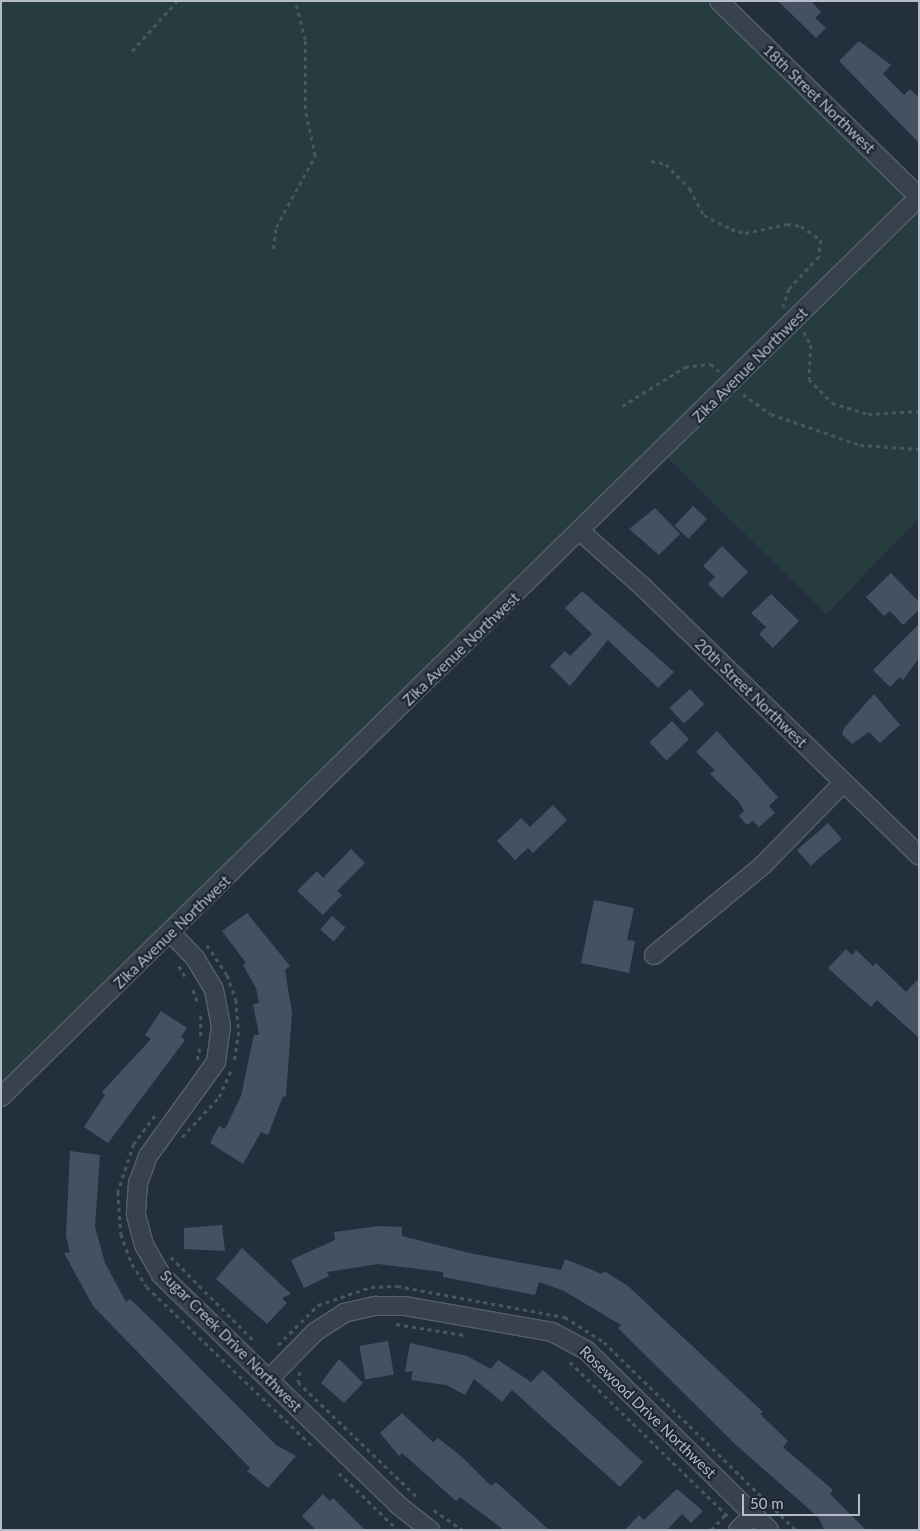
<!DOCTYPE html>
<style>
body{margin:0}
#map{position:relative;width:920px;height:1531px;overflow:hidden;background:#242f3e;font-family:Lato,sans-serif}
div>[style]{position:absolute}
.green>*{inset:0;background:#263c3f}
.building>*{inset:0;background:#455162;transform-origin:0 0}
.path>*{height:2.5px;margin-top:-1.25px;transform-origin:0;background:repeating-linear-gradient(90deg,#44595c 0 4px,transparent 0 8px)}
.roads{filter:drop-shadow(1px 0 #565f6c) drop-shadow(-1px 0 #565f6c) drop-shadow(0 1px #565f6c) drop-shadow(0 -1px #565f6c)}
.minor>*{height:18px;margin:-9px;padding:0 9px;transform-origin:9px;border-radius:9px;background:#38414e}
span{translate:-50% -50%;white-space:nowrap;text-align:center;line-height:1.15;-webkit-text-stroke:4.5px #1d2633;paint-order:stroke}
.street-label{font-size:15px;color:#b4bcc9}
.frame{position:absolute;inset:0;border:2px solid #b4bcc9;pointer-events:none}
.scale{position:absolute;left:742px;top:1494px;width:118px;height:22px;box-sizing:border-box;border:2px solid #b4bcc9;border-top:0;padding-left:6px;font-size:15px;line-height:18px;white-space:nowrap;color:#b4bcc9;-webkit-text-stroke:4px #1d2633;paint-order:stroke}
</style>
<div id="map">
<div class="green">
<i style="clip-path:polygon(1px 1px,719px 1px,919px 197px,919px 525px,916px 522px,826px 614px,662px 452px,1px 1097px)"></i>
</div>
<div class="building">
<i style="clip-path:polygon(778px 1px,811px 1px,821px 12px,815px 18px,826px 28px,816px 38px)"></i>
<i style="clip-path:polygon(859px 41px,891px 65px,883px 74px,904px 95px,910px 89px,919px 98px,919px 143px,839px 61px)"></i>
<i style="left:693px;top:506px;width:19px;height:27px;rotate:43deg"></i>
<i style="clip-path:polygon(655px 508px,680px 534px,659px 555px,629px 529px)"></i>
<i style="clip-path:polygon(722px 546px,748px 572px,722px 598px,708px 584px,715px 577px,703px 566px)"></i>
<i style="clip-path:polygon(891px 573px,919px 602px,919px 610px,903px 625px,890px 611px,884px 616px,866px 597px)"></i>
<i style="clip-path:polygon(582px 591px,674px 672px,658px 688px,608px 640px,570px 686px,550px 666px,565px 651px,570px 656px,592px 634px,565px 608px)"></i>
<i style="clip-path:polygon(771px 594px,799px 621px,773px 648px,759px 634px,766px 627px,751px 613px)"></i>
<i style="clip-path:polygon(919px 624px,919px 658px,903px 680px,900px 677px,890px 687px,873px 670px)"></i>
<i style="left:690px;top:689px;width:21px;height:28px;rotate:47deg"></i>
<i style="clip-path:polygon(874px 694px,900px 725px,880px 743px,869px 732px,852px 744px,842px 734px,844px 728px)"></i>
<i style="left:672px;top:721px;width:25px;height:31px;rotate:47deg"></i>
<i style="clip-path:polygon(717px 731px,778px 797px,769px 806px,775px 813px,759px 827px,753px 821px,747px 825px,739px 816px,744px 811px,739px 802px,710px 774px,715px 770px,696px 752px)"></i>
<i style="clip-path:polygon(553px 805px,567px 820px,533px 853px,528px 848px,515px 860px,497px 841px,521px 818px,530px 827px)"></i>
<i style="left:828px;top:823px;width:21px;height:41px;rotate:49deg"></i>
<i style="clip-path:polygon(351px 849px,365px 863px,337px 891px,342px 895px,323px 915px,297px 891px,317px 871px,323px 878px)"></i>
<i style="clip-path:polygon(594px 900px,634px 908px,627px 940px,635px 941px,629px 973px,581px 963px)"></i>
<i style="clip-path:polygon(247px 913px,290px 966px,285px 970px,292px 1013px,286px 1097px,283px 1096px,268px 1135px,261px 1132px,243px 1164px,210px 1143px,219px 1126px,225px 1129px,241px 1096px,254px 1035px,259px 1035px,253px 1004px,259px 1003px,256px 988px,243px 965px,246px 963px,222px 931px)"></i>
<i style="left:332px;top:916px;width:18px;height:18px;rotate:41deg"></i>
<i style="clip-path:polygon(846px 949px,852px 955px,856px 950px,873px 966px,876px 963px,906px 992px,919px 978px,919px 1038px,877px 1000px,871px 1007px,828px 968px)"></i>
<i style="clip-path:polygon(161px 1011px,187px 1028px,181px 1037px,185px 1040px,108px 1143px,84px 1127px,105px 1095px,102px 1092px,151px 1039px,145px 1035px)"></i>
<i style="clip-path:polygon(70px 1151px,100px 1155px,95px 1227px,105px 1263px,126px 1302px,130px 1299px,156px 1324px,276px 1445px,296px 1456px,268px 1488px,247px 1471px,250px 1468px,93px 1306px,64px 1253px,70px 1252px,66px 1236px)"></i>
<i style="clip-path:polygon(222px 1225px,225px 1251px,184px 1249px,184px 1228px)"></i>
<i style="clip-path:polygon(379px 1226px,402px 1227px,402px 1236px,474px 1254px,561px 1270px,565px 1259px,602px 1274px,604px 1271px,628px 1286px,763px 1412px,760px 1414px,788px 1441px,783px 1447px,833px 1490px,830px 1494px,866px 1530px,824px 1530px,819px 1518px,735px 1444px,618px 1328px,621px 1325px,564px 1291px,539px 1282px,535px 1295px,443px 1277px,443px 1272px,378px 1264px,327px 1272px,329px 1276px,304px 1288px,291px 1260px,335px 1240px,334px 1232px)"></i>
<i style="clip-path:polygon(242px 1248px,291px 1294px,282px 1298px,287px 1303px,267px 1324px,216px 1279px)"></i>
<i style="left:388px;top:1341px;width:34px;height:29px;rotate:80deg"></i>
<i style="clip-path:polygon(410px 1343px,467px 1356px,491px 1369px,498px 1360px,531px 1382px,543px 1370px,643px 1462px,620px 1487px,512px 1390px,502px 1402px,474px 1379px,465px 1395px,446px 1385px,411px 1380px,413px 1371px,405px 1372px)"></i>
<i style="clip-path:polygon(339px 1359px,363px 1383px,344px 1403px,321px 1383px)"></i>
<i style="clip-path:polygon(402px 1413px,433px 1442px,438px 1438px,461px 1456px,491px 1486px,496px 1482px,549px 1530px,504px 1530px,460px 1497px,456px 1501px,402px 1453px,399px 1456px,380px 1433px)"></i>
<i style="clip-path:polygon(677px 1489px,703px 1511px,691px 1523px,682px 1514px,667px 1530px,625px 1530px,639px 1515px,644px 1520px)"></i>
<i style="clip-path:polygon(323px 1494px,330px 1501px,333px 1498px,365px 1530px,316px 1530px,302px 1516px)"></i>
</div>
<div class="path">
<i style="left:132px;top:51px;width:67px;rotate:-48deg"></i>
<i style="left:651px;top:161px;width:15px;rotate:11deg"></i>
<i style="left:666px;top:164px;width:35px;rotate:46deg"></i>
<i style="left:690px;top:189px;width:30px;rotate:62deg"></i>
<i style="left:704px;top:215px;width:30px;rotate:27deg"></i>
<i style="left:731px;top:229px;width:15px;rotate:16deg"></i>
<i style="left:745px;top:233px;width:43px;rotate:-12.1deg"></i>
<i style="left:787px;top:224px;width:14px;rotate:8deg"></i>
<i style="left:801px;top:226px;width:24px;rotate:35deg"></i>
<i style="left:821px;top:240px;width:17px;rotate:97deg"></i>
<i style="left:819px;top:257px;width:44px;rotate:133.2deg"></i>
<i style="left:789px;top:289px;width:19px;rotate:108deg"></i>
<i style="left:273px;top:249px;width:22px;rotate:-82deg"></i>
<i style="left:276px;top:227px;width:81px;rotate:-61.2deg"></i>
<i style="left:315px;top:156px;width:48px;rotate:-102deg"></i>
<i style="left:305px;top:109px;width:69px;rotate:-90deg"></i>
<i style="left:305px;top:40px;width:40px;rotate:-104.4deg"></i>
<i style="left:804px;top:332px;width:15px;rotate:62deg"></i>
<i style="left:811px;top:345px;width:34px;rotate:93deg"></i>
<i style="left:809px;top:379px;width:33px;rotate:46deg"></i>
<i style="left:832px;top:403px;width:38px;rotate:17deg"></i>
<i style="left:868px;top:414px;width:51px;rotate:-3.4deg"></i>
<i style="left:743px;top:394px;width:34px;rotate:36deg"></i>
<i style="left:771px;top:414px;width:94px;rotate:19.2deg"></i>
<i style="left:860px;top:445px;width:59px;rotate:3.9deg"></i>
<i style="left:622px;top:406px;width:74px;rotate:-31.8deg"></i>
<i style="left:685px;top:367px;width:26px;rotate:-7deg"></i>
<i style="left:711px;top:364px;width:11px;rotate:41deg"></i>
<i style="left:207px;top:945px;width:36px;rotate:56deg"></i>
<i style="left:227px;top:975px;width:27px;rotate:70deg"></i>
<i style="left:236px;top:1000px;width:32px;rotate:85deg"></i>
<i style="left:239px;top:1032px;width:31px;rotate:99deg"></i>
<i style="left:179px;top:966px;width:12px;rotate:59deg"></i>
<i style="left:193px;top:990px;width:14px;rotate:69deg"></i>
<i style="left:201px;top:1016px;width:22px;rotate:90deg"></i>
<i style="left:197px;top:1060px;width:14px;rotate:-78deg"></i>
<i style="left:155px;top:1116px;width:35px;rotate:127deg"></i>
<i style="left:134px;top:1144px;width:51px;rotate:108.4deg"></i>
<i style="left:118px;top:1192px;width:42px;rotate:85.9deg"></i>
<i style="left:121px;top:1234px;width:32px;rotate:70deg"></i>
<i style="left:132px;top:1264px;width:27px;rotate:57deg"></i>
<i style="left:147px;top:1287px;width:231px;rotate:43.9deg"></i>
<i style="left:182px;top:1137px;width:54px;rotate:-47.2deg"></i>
<i style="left:219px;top:1097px;width:32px;rotate:-66deg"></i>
<i style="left:171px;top:1257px;width:120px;rotate:45.3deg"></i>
<i style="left:396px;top:1324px;width:69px;rotate:9.2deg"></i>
<i style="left:278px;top:1345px;width:57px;rotate:-45deg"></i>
<i style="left:318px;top:1305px;width:56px;rotate:-18.8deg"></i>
<i style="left:371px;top:1287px;width:26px;rotate:-2deg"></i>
<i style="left:397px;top:1286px;width:171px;rotate:10.5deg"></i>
<i style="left:565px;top:1317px;width:46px;rotate:32.7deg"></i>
<i style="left:604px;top:1342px;width:269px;rotate:44.4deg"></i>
<i style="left:570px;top:1362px;width:222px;rotate:44.3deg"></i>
<i style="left:300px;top:1372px;width:10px;rotate:101deg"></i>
<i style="left:298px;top:1382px;width:164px;rotate:44deg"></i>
<i style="left:339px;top:1473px;width:82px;rotate:44deg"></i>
<i style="left:434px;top:1510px;width:35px;rotate:35deg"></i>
<i style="left:711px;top:1530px;width:22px;rotate:-47deg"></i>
</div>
<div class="roads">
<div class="minor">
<i style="left:719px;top:1px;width:280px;rotate:44.4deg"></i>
<i style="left:581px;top:532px;width:83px;rotate:41.6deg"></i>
<i style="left:643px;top:587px;width:385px;rotate:44.2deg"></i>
<i style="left:171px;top:933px;width:35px;rotate:46deg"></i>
<i style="left:195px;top:958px;width:37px;rotate:59deg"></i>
<i style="left:214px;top:990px;width:37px;rotate:79deg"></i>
<i style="left:221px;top:1026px;width:36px;rotate:98deg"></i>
<i style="left:216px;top:1062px;width:116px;rotate:125.9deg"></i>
<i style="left:148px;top:1156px;width:29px;rotate:110deg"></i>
<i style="left:138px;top:1183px;width:32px;rotate:94deg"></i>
<i style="left:136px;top:1215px;width:31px;rotate:75deg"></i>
<i style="left:144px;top:1245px;width:34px;rotate:60deg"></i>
<i style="left:161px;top:1275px;width:330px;rotate:44.1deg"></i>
<i style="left:398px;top:1505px;width:41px;rotate:38deg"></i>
<i style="left:654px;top:955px;width:141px;rotate:-39.5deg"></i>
<i style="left:763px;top:865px;width:115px;rotate:-45.7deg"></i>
<i style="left:1px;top:1097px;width:1286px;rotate:-44.43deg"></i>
<i style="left:269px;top:1379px;width:66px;rotate:-45.6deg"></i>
<i style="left:315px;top:1332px;width:35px;rotate:-33deg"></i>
<i style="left:344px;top:1313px;width:32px;rotate:-13deg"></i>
<i style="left:375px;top:1306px;width:30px"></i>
<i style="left:405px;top:1306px;width:149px;rotate:10deg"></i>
<i style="left:552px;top:1332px;width:40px;rotate:28deg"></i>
<i style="left:587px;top:1351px;width:255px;rotate:44.5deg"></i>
<i style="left:738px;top:1530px;width:21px;rotate:-45deg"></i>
</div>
</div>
<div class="street-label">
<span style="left:819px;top:99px;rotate:44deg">18th Street Northwest</span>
<span style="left:750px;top:365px;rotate:-45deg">Zika Avenue Northwest</span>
<span style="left:461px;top:649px;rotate:-44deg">Zika Avenue Northwest</span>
<span style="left:751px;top:693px;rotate:44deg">20th Street Northwest</span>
<span style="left:172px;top:932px;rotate:-44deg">Zika Avenue Northwest</span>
<span style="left:231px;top:1341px;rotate:45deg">Sugar Creek Drive Northwest</span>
<span style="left:648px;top:1412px;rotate:44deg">Rosewood Drive Northwest</span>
</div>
<div class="frame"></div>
<div class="scale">50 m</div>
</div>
